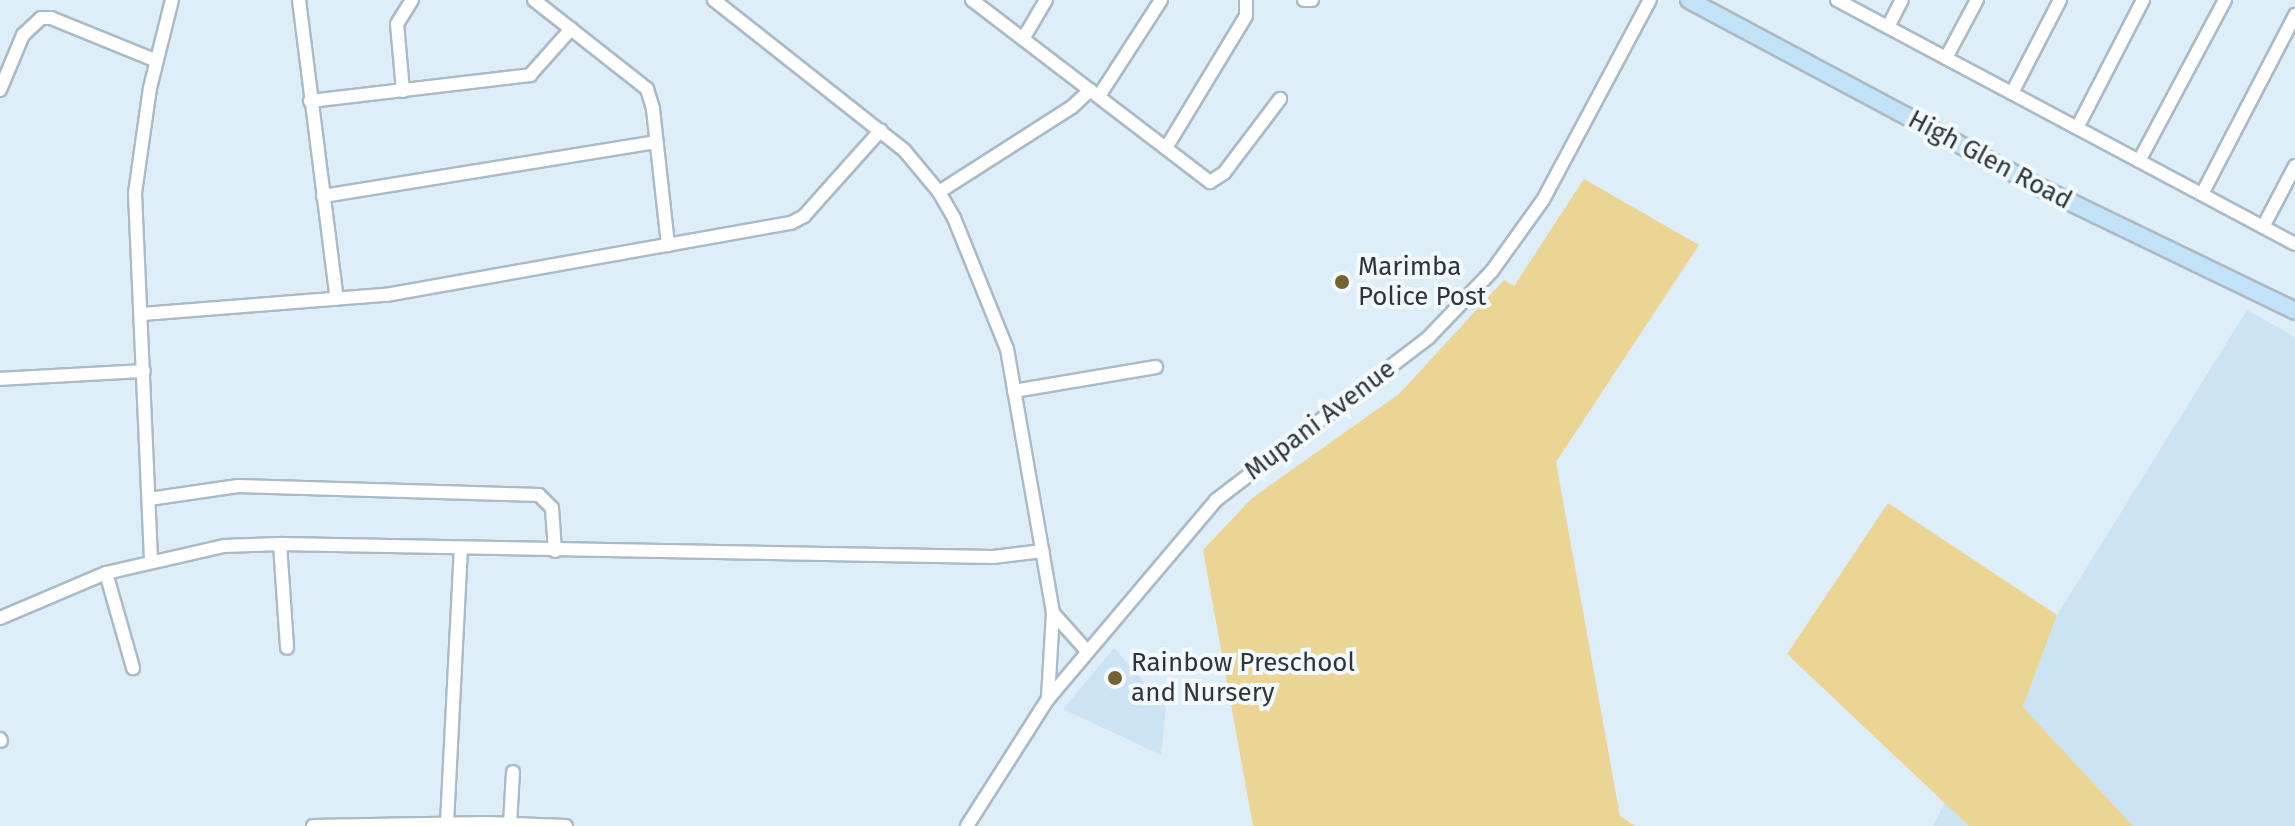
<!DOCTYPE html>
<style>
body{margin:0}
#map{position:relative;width:2295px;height:826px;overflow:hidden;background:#deeef9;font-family:"Fira Sans",sans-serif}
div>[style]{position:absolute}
.built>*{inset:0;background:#cce3f3}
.green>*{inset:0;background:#ebd594}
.roads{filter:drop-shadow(2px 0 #abbbc5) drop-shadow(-2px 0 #abbbc5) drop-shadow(0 2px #abbbc5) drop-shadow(0 -2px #abbbc5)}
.minor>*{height:12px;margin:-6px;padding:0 6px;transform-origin:6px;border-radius:6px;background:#fff}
.major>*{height:16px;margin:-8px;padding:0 8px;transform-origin:8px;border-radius:8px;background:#c2e2f7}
.dots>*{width:22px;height:22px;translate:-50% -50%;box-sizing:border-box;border:4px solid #f3fafe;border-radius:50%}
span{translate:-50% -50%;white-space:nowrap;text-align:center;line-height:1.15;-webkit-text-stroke:8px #f3fafe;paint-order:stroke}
.street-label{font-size:26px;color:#2f363a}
.poi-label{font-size:26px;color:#2f363a}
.left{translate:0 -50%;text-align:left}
</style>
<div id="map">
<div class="built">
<i style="clip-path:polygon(2247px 310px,2295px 337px,2295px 826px,2133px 826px,2023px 707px,2057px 615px)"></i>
<i style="clip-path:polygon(1114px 648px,1166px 707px,1161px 755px,1063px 709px)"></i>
<i style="clip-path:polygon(1945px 802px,1969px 826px,1933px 826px)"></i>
</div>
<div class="green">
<i style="clip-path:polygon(1584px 179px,1699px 245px,1556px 462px,1620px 816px,1635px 826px,1253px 826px,1203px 550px,1252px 498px,1399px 394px,1504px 280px,1514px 286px)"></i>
<i style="clip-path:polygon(1888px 503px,2057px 615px,2023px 707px,2133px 826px,1969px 826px,1787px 654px)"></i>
</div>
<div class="roads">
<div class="minor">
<i style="left:299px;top:0;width:301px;rotate:82.8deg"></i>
<i style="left:534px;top:0;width:144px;rotate:38.2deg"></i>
<i style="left:647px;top:89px;width:21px;rotate:73deg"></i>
<i style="left:653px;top:109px;width:137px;rotate:83.7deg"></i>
<i style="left:714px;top:0;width:242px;rotate:38.3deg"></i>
<i style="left:904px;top:150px;width:55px;rotate:50.2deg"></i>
<i style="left:939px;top:192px;width:30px;rotate:60deg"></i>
<i style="left:954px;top:218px;width:141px;rotate:68deg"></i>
<i style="left:1007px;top:349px;width:268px;rotate:80.1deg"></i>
<i style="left:1053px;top:613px;width:84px;rotate:93.4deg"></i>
<i style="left:972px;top:0;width:300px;rotate:37.4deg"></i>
<i style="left:1210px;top:182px;width:17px;rotate:-33deg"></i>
<i style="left:1224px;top:173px;width:93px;rotate:-52.9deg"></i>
<i style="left:1304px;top:0;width:8px"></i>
<i style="left:1837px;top:0;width:519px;rotate:28.05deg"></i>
<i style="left:1888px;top:27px;width:30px;rotate:-63deg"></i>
<i style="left:1023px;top:39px;width:45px;rotate:-59.5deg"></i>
<i style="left:1946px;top:58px;width:66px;rotate:-61.9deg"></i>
<i style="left:0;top:90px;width:60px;rotate:-67.3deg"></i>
<i style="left:23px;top:35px;width:25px;rotate:-43deg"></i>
<i style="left:41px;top:18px;width:10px"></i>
<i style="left:51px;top:18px;width:114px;rotate:22.1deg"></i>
<i style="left:403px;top:91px;width:67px;rotate:-95.1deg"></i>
<i style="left:397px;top:24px;width:28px;rotate:-58deg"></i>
<i style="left:2012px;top:93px;width:105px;rotate:-62.7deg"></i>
<i style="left:1099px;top:96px;width:114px;rotate:-57.1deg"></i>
<i style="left:310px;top:101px;width:222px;rotate:-6.7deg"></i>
<i style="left:530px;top:75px;width:62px;rotate:-48.3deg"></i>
<i style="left:2077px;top:128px;width:144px;rotate:-62.7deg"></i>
<i style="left:1166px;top:148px;width:154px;rotate:-58.8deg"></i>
<i style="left:1246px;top:16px;width:16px;rotate:-90deg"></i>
<i style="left:2139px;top:161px;width:183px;rotate:-61.9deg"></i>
<i style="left:939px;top:192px;width:158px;rotate:-32.6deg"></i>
<i style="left:1072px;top:107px;width:25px;rotate:-43deg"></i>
<i style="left:2202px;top:194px;width:202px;rotate:-62.5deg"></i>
<i style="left:323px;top:196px;width:337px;rotate:-9.2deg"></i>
<i style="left:2263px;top:227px;width:69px;rotate:-62.3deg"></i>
<i style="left:142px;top:314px;width:245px;rotate:-4.5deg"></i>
<i style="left:386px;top:295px;width:411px;rotate:-10.1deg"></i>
<i style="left:791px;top:223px;width:15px;rotate:-28deg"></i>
<i style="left:804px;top:216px;width:115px;rotate:-48.2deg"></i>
<i style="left:0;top:379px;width:144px;rotate:-3.2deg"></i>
<i style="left:1014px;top:391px;width:144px;rotate:-9.6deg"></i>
<i style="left:149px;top:499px;width:90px;rotate:-8.3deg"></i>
<i style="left:238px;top:486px;width:301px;rotate:1.7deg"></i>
<i style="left:539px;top:495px;width:18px;rotate:45deg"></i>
<i style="left:552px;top:508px;width:43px;rotate:86deg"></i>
<i style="left:280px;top:544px;width:104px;rotate:86.1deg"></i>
<i style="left:151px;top:560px;width:367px;rotate:-92.5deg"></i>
<i style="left:135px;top:193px;width:106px;rotate:-81.9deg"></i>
<i style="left:150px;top:88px;width:91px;rotate:-76deg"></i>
<i style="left:106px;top:573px;width:99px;rotate:74.1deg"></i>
<i style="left:1053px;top:613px;width:51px;rotate:48.2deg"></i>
<i style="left:0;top:618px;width:115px;rotate:-23deg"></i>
<i style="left:106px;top:573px;width:121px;rotate:-12.9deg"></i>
<i style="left:224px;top:546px;width:56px;rotate:-2deg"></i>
<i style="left:280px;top:544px;width:713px;rotate:1.04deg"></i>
<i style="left:993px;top:557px;width:50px;rotate:-6.8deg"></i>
<i style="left:0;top:739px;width:2px;rotate:63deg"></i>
<i style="left:447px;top:823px;width:274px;rotate:-87.1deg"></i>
<i style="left:510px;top:824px;width:52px;rotate:-86.7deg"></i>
<i style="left:313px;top:826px;width:172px;rotate:-1deg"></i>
<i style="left:485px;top:823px;width:81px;rotate:2.1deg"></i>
<i style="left:967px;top:826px;width:151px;rotate:-57.5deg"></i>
<i style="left:1048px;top:699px;width:260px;rotate:-49.8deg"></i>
<i style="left:1216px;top:500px;width:267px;rotate:-37.4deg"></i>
<i style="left:1428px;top:338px;width:93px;rotate:-46.3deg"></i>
<i style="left:1492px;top:271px;width:87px;rotate:-54.3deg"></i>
<i style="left:1543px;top:200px;width:227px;rotate:-61.9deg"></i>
</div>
<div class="major">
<i style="left:1689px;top:0;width:397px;rotate:28.1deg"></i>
<i style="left:2039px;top:187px;width:284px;rotate:25.8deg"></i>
</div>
</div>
<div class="dots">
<i style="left:1342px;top:282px;background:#746331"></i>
<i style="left:1115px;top:678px;background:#746331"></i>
</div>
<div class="street-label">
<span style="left:1990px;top:160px;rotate:28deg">High Glen Road</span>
<span style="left:1320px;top:420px;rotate:-37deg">Mupani Avenue</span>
</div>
<div class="poi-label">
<span class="left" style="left:1358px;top:282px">Marimba<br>Police Post</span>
<span class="left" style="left:1131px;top:678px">Rainbow Preschool<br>and Nursery</span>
</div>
</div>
